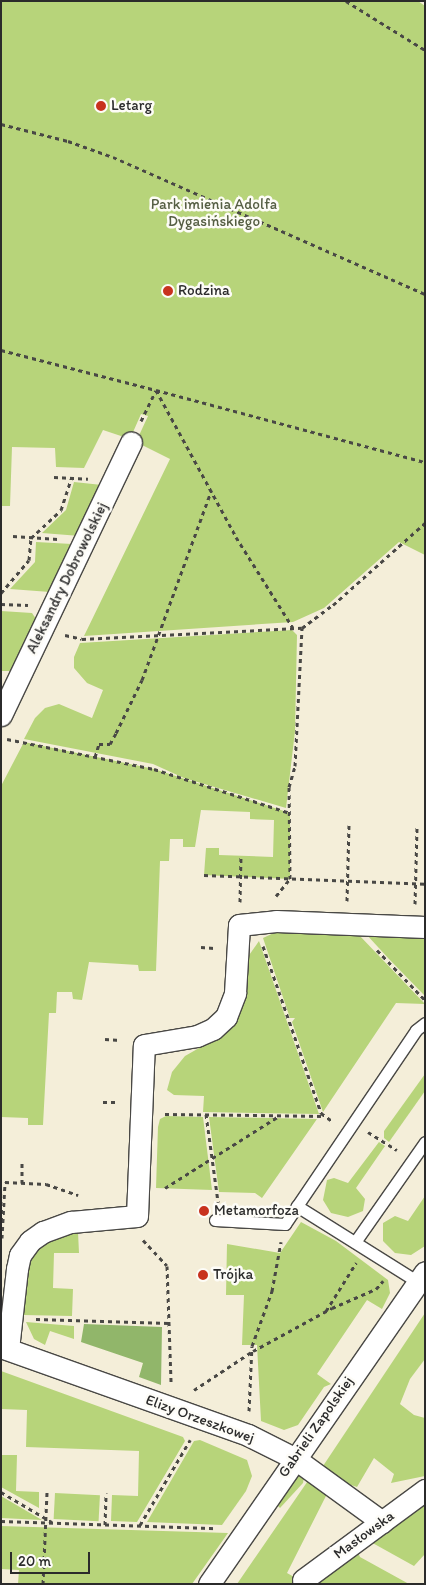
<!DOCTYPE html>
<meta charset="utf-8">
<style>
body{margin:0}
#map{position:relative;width:426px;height:1585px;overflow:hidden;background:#f4eed9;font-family:Itim,sans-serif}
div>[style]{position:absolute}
.green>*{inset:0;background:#b7d47a;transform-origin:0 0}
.forest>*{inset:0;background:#91b66a}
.path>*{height:3px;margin-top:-1.5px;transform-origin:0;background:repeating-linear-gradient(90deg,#494845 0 4px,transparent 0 8px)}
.roads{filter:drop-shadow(1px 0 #494845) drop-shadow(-1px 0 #494845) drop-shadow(0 1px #494845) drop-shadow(0 -1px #494845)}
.lane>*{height:11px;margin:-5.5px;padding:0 5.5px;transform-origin:5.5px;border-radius:5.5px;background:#fff}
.street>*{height:21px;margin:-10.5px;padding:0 10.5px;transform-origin:10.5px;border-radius:10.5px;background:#fff}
.dots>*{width:14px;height:14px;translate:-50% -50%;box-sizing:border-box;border:2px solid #fdfcf7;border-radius:50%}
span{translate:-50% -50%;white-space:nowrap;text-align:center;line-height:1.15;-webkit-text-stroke:5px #fdfcf7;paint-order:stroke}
.poi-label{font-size:15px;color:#2b2b2b}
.left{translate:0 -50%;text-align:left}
.park-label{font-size:15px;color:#555e43}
.street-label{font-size:15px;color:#2b2b2b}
.frame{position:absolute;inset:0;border:2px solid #2b2b2b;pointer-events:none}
.scale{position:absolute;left:10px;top:1552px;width:80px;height:22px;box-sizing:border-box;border:2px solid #2b2b2b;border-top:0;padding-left:6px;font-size:15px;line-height:18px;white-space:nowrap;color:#2b2b2b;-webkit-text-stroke:4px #fdfcf7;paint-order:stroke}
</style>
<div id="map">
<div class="green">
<i style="clip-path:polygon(1px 1px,418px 1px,425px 6px,425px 555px,399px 542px,324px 608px,293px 622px,84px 636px,170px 459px,136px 442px,148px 416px,141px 414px,130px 439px,103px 430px,84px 468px,56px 467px,55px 448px,12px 447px,10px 506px,1px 506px)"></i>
<i style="clip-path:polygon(74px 482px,102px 485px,80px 536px,42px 533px,66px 510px)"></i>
<i style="clip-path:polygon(36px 542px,72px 544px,50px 592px,10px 589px,35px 562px)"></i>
<i style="clip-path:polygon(1px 611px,32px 613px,36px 619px,11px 671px,1px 671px)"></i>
<i style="clip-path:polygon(292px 630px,297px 635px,295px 731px,286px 808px,184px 778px,153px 764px,24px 739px,35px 718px,45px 708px,59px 704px,92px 718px,103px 690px,87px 683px,74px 668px,74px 657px,80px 643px)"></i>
<i style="clip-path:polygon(24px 742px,154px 769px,290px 813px,290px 879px,204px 875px,206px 848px,219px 848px,219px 855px,273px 857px,274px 820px,250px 819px,250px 812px,201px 810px,195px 847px,183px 847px,183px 839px,170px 839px,169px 861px,160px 861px,156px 971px,139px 971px,138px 965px,89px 962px,82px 1000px,73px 999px,72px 992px,57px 992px,56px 1013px,49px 1013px,43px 1125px,28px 1125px,28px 1118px,1px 1117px,1px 786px)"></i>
<i style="clip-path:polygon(278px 931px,359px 935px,425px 1004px,396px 1003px,323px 1112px,292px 1022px,295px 1018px,290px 1018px,263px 938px)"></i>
<i style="clip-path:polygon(366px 934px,425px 937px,425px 996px,389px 959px)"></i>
<i style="clip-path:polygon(259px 941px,319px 1114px,203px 1112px,204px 1096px,174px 1095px,167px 1090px,172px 1072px,185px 1056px,222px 1035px,245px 961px)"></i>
<i style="clip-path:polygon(425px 1074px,425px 1091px,389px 1142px,384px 1138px,384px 1131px)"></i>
<i style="clip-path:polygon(166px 1116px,203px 1117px,212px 1190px,156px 1188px,158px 1127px,160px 1119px)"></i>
<i style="clip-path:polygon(209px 1117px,271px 1118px,317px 1119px,262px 1198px,255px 1193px,219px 1192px)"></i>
<i style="clip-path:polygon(379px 1142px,385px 1146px,356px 1188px,365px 1199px,363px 1211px,348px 1217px,331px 1213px,323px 1200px,327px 1180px,334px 1178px,348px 1183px)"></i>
<i style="clip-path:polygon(425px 1196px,425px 1246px,411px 1255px,395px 1253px,383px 1241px,383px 1223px,395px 1216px,408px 1221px)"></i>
<i style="clip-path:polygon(301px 1222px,336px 1241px,388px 1280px,390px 1293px,382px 1309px,367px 1300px,317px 1374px,331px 1384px,324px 1387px,298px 1425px,284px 1430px,261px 1421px,257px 1345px,242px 1345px,244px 1295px,226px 1295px,227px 1244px,280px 1253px)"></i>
<i style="clip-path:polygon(78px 1232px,79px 1253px,54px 1253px,53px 1288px,73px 1289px,72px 1316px,23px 1315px,25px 1276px,36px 1249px,44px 1242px)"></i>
<i style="clip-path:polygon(425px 1313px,425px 1359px,410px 1379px,400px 1404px,414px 1415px,425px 1418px,425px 1476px,391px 1483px,394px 1474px,374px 1458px,357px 1487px,339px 1481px,321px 1469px)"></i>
<i style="clip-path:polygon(26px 1322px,74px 1326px,74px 1339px,50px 1331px,45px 1345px,34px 1339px)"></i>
<i style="clip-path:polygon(1px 1371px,183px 1437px,185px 1441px,137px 1522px,111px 1521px,112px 1495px,138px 1496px,139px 1451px,26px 1447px,27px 1410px,1px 1409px)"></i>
<i style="clip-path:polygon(200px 1440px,247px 1460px,252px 1476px,246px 1491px,222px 1525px,147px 1522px,194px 1441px)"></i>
<i style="clip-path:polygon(1px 1455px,17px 1455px,16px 1491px,39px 1492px,39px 1508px,1px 1487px)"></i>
<i style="clip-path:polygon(314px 1472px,329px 1490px,287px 1573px,303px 1582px,356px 1548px,360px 1557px,409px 1584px,237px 1584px)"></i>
<i style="clip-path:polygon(298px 1476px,304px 1477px,303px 1483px,280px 1508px,278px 1506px)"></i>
<i style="left:55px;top:1493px;width:45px;height:26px;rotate:3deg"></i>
<i style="clip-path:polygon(1px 1496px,42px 1520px,1px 1518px)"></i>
<i style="clip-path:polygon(425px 1499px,425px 1554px,414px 1566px,369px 1541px)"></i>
<i style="clip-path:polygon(1px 1526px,228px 1533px,192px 1584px,18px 1584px,19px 1570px,1px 1569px)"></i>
</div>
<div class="forest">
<i style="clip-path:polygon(84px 1324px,162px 1327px,161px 1385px,139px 1377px,143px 1363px,81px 1342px)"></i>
</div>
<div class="path">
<i style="left:346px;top:1px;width:93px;rotate:31.8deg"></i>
<i style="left:1px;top:124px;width:69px;rotate:14.2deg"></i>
<i style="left:68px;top:141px;width:48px;rotate:19.6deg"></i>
<i style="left:113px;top:157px;width:341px;rotate:23.7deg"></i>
<i style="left:1px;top:350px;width:160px;rotate:14.5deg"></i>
<i style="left:156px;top:390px;width:167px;rotate:61.4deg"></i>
<i style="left:236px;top:537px;width:107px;rotate:57.9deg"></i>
<i style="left:141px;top:421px;width:34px;rotate:-64deg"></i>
<i style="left:156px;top:390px;width:278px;rotate:15deg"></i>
<i style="left:54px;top:477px;width:34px;rotate:3deg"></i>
<i style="left:13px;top:536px;width:45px;rotate:3.8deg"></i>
<i style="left:1px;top:593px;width:43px;rotate:-49.7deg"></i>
<i style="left:29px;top:560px;width:22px;rotate:-85deg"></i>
<i style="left:31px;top:538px;width:41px;rotate:-43deg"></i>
<i style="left:61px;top:510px;width:33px;rotate:-72deg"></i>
<i style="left:1px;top:604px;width:27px;rotate:2deg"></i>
<i style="left:65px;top:635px;width:17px;rotate:13deg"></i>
<i style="left:82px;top:639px;width:220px;rotate:-2.9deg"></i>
<i style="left:302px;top:628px;width:39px;rotate:-37deg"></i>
<i style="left:333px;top:605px;width:123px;rotate:-41.7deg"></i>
<i style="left:7px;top:739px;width:150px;rotate:11.5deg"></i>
<i style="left:154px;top:769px;width:143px;rotate:17.9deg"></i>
<i style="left:95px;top:757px;width:14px;rotate:-73deg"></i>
<i style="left:99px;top:744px;width:11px"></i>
<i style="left:110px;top:744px;width:13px;rotate:-61deg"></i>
<i style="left:116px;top:733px;width:59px;rotate:-63.9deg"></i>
<i style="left:142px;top:680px;width:201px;rotate:-69.9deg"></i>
<i style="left:204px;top:875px;width:221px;rotate:2.3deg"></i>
<i style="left:276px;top:896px;width:22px;rotate:-51deg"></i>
<i style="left:290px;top:879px;width:92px;rotate:-90.6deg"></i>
<i style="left:289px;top:787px;width:22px;rotate:-74deg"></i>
<i style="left:295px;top:766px;width:138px;rotate:-87.1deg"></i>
<i style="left:347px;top:901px;width:76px;rotate:-88.5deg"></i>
<i style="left:240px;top:902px;width:46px;rotate:-88.8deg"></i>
<i style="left:415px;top:904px;width:77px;rotate:-88.5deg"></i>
<i style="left:263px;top:946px;width:177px;rotate:70.8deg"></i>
<i style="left:321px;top:1113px;width:14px;rotate:36deg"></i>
<i style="left:201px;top:947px;width:13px;rotate:4deg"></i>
<i style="left:377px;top:950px;width:69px;rotate:46.2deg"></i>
<i style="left:105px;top:1039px;width:15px;rotate:4deg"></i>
<i style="left:103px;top:1102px;width:14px"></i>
<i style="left:165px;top:1114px;width:159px;rotate:0.7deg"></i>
<i style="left:206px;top:1114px;width:89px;rotate:82.2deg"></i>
<i style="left:368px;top:1132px;width:34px;rotate:32deg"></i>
<i style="left:22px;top:1183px;width:21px;rotate:-90deg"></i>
<i style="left:165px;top:1188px;width:135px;rotate:-32.3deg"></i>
<i style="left:2px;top:1238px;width:56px;rotate:-86.9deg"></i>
<i style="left:5px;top:1182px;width:41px;rotate:2.8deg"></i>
<i style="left:46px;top:1184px;width:34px;rotate:19deg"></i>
<i style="left:143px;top:1240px;width:35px;rotate:47deg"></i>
<i style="left:167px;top:1266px;width:116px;rotate:88deg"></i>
<i style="left:326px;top:1311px;width:57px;rotate:-58deg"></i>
<i style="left:36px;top:1319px;width:133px;rotate:1.7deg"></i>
<i style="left:194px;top:1390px;width:71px;rotate:-33.5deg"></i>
<i style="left:253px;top:1351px;width:90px;rotate:-28.6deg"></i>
<i style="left:332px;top:1308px;width:48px;rotate:-23.4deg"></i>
<i style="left:376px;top:1289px;width:11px;rotate:-49deg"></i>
<i style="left:249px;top:1411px;width:65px;rotate:-87.4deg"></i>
<i style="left:252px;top:1346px;width:59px;rotate:-70deg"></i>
<i style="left:272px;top:1291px;width:50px;rotate:-79.6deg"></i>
<i style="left:1px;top:1492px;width:59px;rotate:30.5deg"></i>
<i style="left:1px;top:1521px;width:216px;rotate:1.9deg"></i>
<i style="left:105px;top:1525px;width:32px;rotate:-88deg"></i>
<i style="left:140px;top:1525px;width:99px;rotate:-59.5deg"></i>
<i style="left:43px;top:1584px;width:93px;rotate:-87.5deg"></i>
</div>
<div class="roads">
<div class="lane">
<i style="left:215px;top:1220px;width:70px;rotate:3.3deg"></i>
<i style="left:285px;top:1224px;width:22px;rotate:-56deg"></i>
<i style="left:355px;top:1242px;width:122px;rotate:-55deg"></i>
<i style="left:418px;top:1282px;width:143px;rotate:-147.9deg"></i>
<i style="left:297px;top:1206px;width:212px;rotate:-55.9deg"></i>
<i style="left:416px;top:1030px;width:11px;rotate:-38deg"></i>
</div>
<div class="street">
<i style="left:1px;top:715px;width:302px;rotate:-64.5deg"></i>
<i style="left:1px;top:1347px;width:262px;rotate:19.6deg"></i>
<i style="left:248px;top:1435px;width:51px;rotate:26.6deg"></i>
<i style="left:294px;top:1458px;width:109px;rotate:36deg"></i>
<i style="left:8px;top:1349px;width:81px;rotate:-83.6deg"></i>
<i style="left:17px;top:1269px;width:14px;rotate:-78deg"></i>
<i style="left:20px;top:1255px;width:17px;rotate:-54deg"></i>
<i style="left:30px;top:1241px;width:16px;rotate:-35deg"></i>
<i style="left:43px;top:1232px;width:30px;rotate:-20deg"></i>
<i style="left:71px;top:1222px;width:66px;rotate:-5.2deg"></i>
<i style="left:137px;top:1216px;width:171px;rotate:-87.7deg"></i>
<i style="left:144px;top:1045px;width:54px;rotate:-9.6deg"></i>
<i style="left:197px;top:1036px;width:17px;rotate:-24deg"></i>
<i style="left:213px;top:1029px;width:18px;rotate:-43deg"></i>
<i style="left:226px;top:1017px;width:26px;rotate:-69deg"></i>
<i style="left:235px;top:993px;width:68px;rotate:-86.6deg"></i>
<i style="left:239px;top:925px;width:37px;rotate:-6deg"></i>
<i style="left:276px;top:921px;width:149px;rotate:2.3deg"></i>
<i style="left:303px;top:1580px;width:152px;rotate:-36.4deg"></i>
<i style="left:209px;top:1584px;width:379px;rotate:-55.3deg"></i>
</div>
</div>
<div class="dots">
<i style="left:101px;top:106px;background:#c8321e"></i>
<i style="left:168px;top:291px;background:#c8321e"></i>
<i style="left:204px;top:1211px;background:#c8321e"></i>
<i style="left:203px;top:1275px;background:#c8321e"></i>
</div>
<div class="poi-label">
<span class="left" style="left:111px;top:106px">Letarg</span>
<span class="left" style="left:178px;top:291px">Rodzina</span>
<span class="left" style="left:214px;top:1211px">Metamorfoza</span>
<span class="left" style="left:213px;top:1275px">Trójka</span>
</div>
<div class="park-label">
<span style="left:214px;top:213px">Park imienia Adolfa<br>Dygasińskiego</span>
</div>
<div class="street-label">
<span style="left:67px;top:578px;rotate:-64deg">Aleksandry Dobrowolskiej</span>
<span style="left:200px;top:1419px;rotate:20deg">Elizy Orzeszkowej</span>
<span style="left:316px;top:1427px;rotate:-55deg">Gabrieli Zapolskiej</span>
<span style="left:364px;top:1535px;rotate:-36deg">Masłowska</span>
</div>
<div class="frame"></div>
<div class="scale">20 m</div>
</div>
